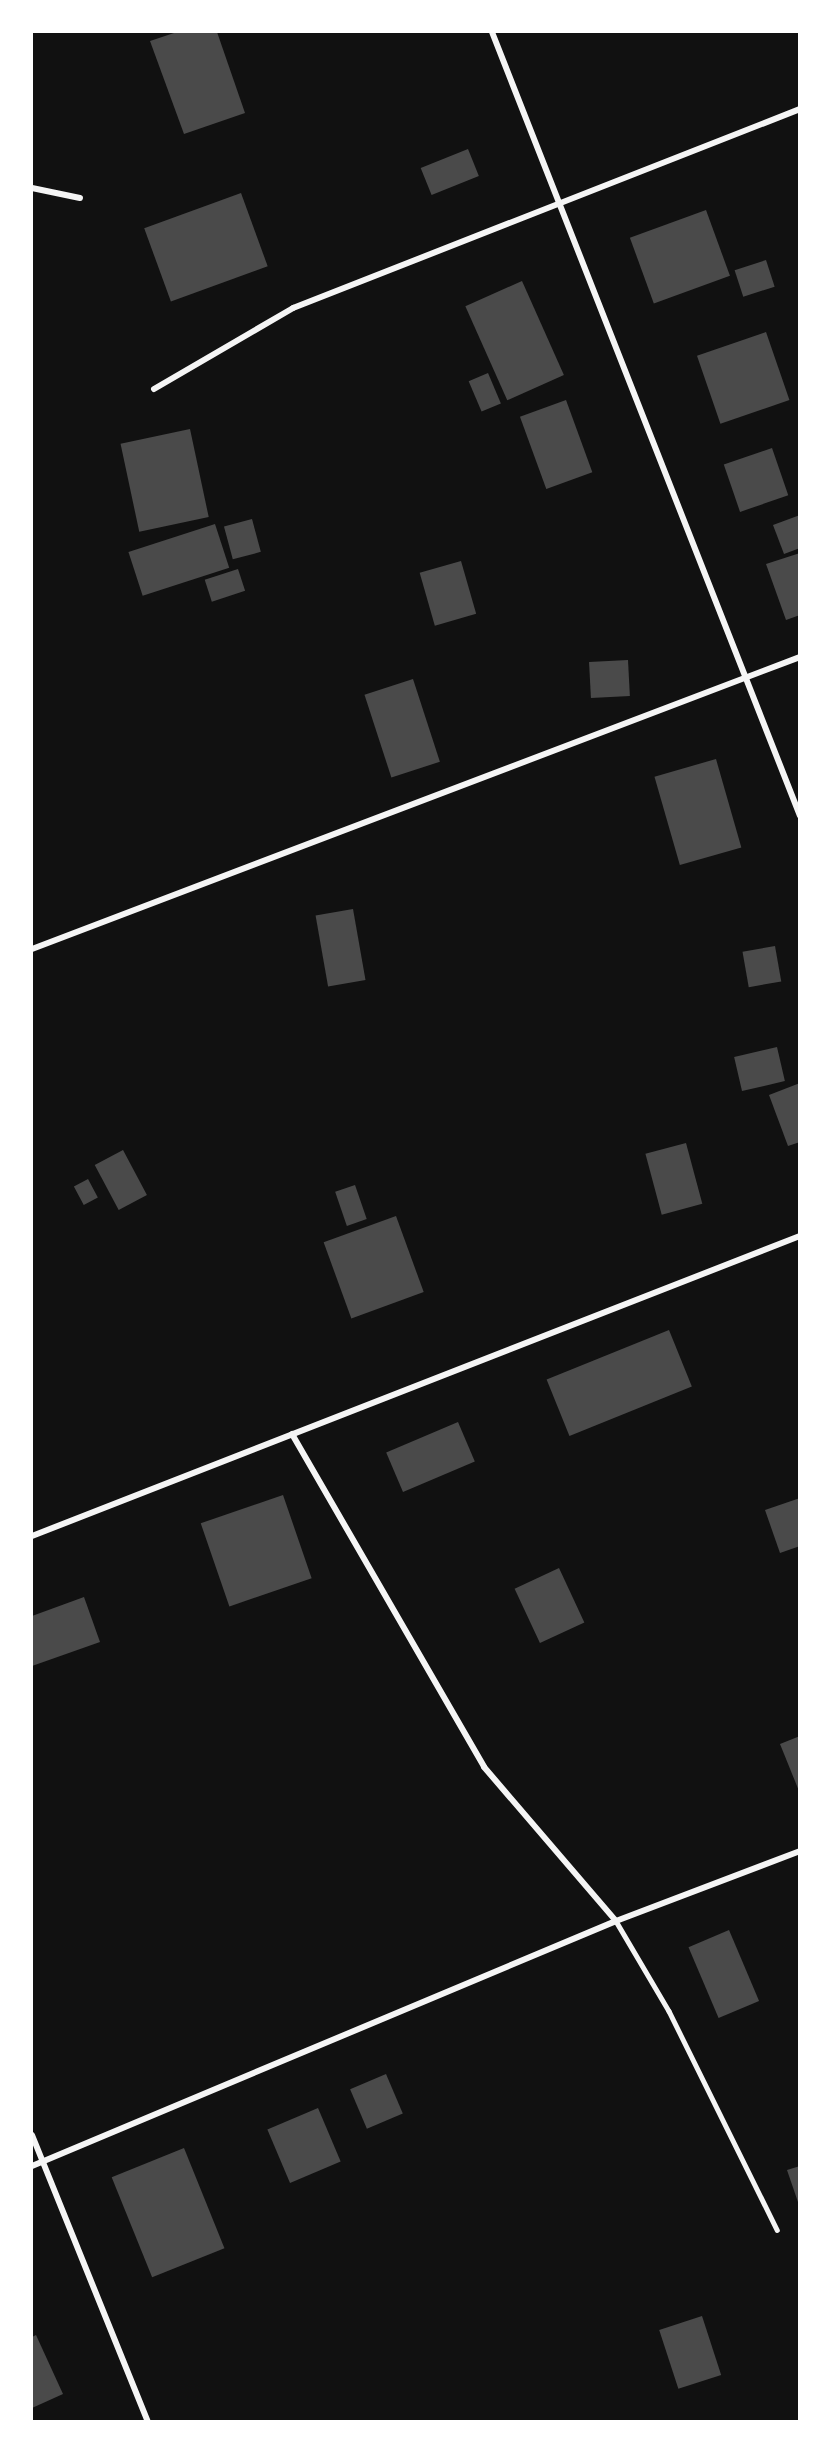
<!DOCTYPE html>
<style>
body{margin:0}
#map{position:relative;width:831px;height:2453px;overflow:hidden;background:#111;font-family:Karla,sans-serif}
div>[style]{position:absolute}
.building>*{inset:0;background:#4a4a4a;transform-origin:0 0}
.service>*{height:4.5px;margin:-2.25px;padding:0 2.25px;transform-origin:2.25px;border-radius:2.25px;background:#f5f5f5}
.minor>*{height:6px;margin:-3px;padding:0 3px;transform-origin:3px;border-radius:3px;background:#f5f5f5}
span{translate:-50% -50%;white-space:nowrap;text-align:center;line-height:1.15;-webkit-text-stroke:6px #fff;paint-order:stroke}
.frame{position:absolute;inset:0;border:33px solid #fff;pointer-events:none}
</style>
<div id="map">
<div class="building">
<i style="clip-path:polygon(177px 32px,217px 32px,245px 113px,184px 134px,150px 41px)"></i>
<i style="left:468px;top:149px;width:29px;height:51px;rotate:68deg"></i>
<i style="left:241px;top:193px;width:78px;height:103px;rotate:70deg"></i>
<i style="left:706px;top:210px;width:70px;height:81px;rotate:70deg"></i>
<i style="left:766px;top:260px;width:28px;height:33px;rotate:72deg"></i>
<i style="left:522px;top:281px;width:103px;height:62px;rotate:66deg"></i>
<i style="left:766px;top:332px;width:72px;height:73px;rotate:71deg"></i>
<i style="left:488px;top:373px;width:33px;height:21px;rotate:67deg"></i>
<i style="left:566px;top:400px;width:77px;height:49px;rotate:70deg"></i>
<i style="left:190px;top:429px;width:90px;height:71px;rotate:78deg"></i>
<i style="left:772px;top:448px;width:50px;height:51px;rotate:71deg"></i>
<i style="clip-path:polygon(800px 515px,800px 548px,784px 554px,773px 525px)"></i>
<i style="left:252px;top:519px;width:34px;height:29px;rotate:75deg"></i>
<i style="left:215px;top:524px;width:46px;height:91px;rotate:72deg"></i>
<i style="clip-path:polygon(800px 553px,800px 615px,786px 620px,766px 564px)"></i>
<i style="left:461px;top:561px;width:55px;height:43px;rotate:74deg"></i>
<i style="left:238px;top:569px;width:23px;height:35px;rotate:72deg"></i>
<i style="left:628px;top:660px;width:36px;height:39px;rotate:87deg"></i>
<i style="left:413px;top:679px;width:87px;height:51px;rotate:72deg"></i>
<i style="left:716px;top:759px;width:92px;height:64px;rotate:74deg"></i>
<i style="left:353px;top:909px;width:72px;height:38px;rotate:80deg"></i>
<i style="left:775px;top:946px;width:36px;height:33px;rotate:80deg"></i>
<i style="left:777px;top:1047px;width:35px;height:44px;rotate:77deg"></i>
<i style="clip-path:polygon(800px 1083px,800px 1142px,788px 1146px,769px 1095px)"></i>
<i style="left:686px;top:1143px;width:63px;height:42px;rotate:75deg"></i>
<i style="left:123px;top:1150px;width:51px;height:32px;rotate:62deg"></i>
<i style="left:88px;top:1179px;width:21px;height:16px;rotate:62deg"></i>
<i style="left:355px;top:1185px;width:36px;height:21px;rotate:71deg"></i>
<i style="left:396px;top:1216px;width:81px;height:77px;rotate:70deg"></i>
<i style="left:669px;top:1330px;width:61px;height:132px;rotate:68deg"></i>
<i style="left:458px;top:1422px;width:43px;height:78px;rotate:67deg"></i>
<i style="left:283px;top:1495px;width:88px;height:87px;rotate:71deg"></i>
<i style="clip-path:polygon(800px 1498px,800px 1546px,780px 1553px,765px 1510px)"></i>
<i style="left:559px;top:1568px;width:60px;height:49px;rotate:65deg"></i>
<i style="clip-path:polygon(84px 1597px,100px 1642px,32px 1666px,32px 1616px)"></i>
<i style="clip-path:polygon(800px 1736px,800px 1791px,799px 1791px,780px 1744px)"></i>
<i style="left:729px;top:1930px;width:77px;height:44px;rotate:67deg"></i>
<i style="left:386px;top:2074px;width:43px;height:39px;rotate:67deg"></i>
<i style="left:318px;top:2108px;width:58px;height:55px;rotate:67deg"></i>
<i style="left:184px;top:2148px;width:108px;height:78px;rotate:68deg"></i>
<i style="clip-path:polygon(800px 2166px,800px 2205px,799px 2205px,787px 2170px)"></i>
<i style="left:702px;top:2316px;width:62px;height:45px;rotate:72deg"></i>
<i style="clip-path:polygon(36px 2335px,63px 2394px,32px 2408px,32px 2337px)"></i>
</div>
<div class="service">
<i style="left:616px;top:1921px;width:104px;rotate:59.5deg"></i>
<i style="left:669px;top:2011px;width:244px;rotate:63.7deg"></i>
</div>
<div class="minor">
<i style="left:492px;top:32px;width:842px;rotate:68.55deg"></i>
<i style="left:32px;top:188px;width:49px;rotate:11.8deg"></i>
<i style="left:154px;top:389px;width:161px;rotate:-30.2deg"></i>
<i style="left:293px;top:308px;width:545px;rotate:-21.43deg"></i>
<i style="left:32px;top:949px;width:822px;rotate:-20.82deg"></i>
<i style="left:292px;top:1434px;width:384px;rotate:60deg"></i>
<i style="left:484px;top:1767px;width:203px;rotate:49.4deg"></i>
<i style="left:32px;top:1536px;width:825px;rotate:-21.34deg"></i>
<i style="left:32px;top:2135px;width:310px;rotate:68deg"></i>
<i style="left:32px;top:2166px;width:633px;rotate:-22.76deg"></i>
<i style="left:616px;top:1921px;width:197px;rotate:-20.8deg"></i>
</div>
<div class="frame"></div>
</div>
